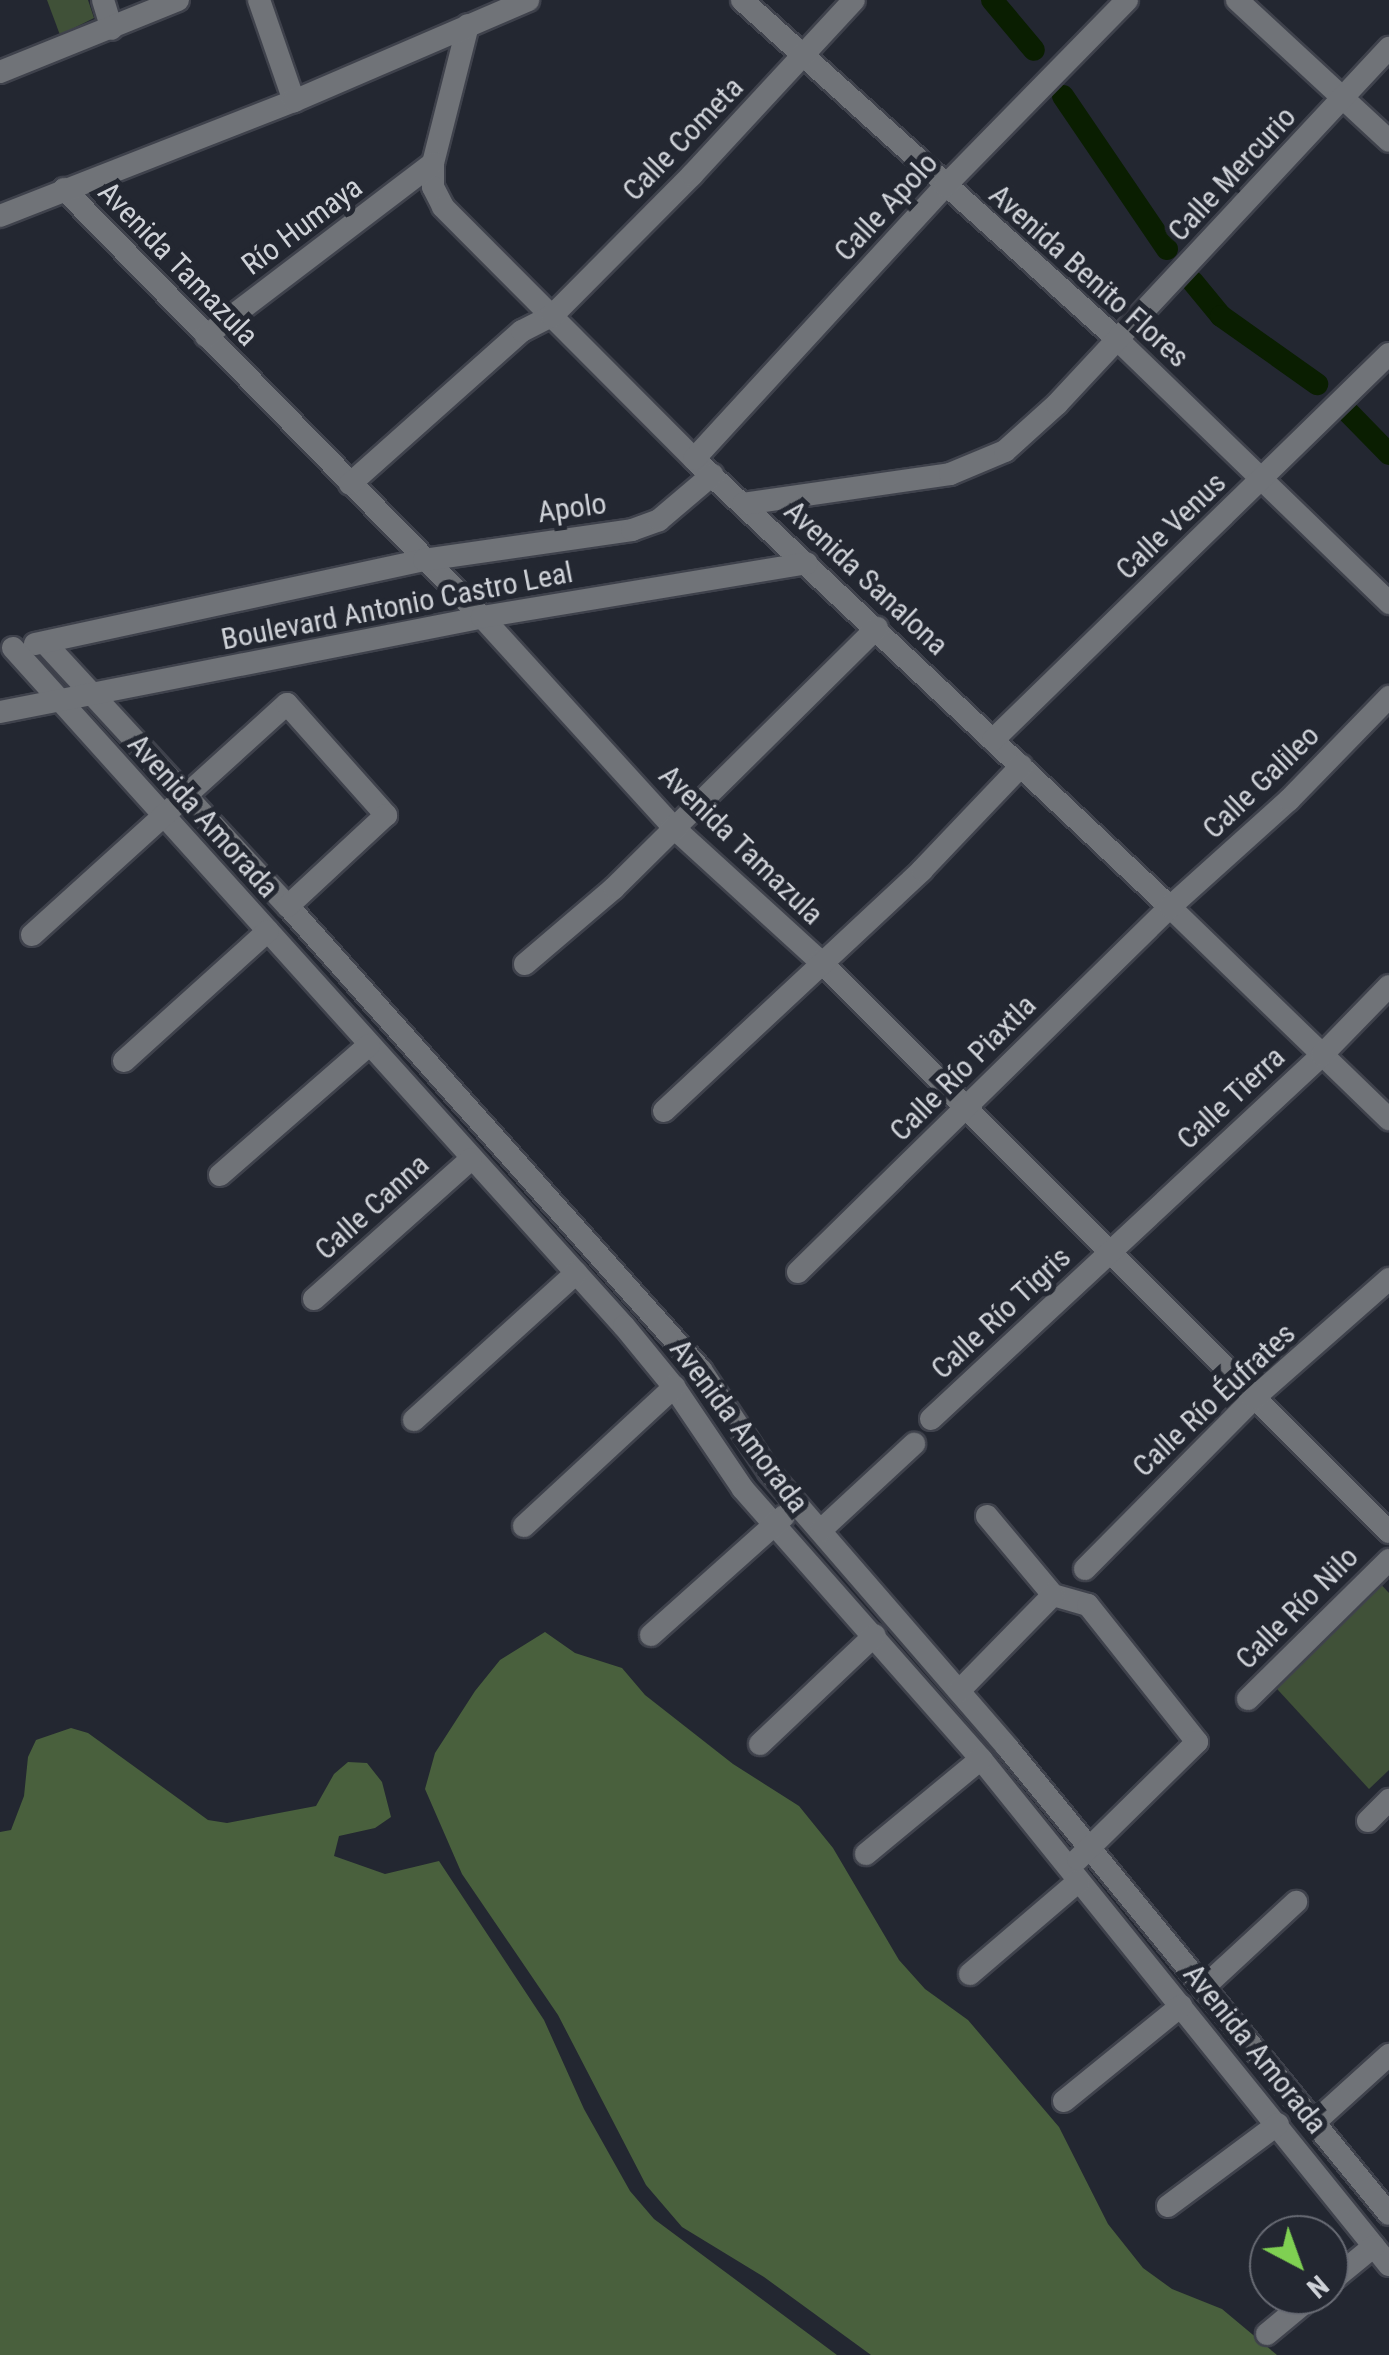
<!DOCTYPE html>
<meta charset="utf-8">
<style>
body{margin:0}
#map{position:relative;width:1389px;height:2355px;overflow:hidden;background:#232731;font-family:"Roboto Condensed",sans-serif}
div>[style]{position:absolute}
.green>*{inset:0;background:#405138}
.forest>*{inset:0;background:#49603d}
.canal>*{height:22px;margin:-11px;padding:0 11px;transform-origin:11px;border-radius:11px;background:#0a1e01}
.roads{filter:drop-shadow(2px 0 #3f424c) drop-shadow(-2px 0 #3f424c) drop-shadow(0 2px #3f424c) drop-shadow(0 -2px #3f424c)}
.minor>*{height:22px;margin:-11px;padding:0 11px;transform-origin:11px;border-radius:11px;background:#707378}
span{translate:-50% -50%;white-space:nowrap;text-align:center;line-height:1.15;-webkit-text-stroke:10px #232731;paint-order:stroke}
.street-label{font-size:30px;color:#cfd2d8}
.north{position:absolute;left:1249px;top:2215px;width:100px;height:100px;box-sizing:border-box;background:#232731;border:2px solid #686b74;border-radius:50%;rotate:139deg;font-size:28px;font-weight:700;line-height:40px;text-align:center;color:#cfd2d8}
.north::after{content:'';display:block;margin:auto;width:35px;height:45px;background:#7fd052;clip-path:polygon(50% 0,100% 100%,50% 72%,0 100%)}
</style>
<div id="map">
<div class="green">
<i style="clip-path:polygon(47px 0,88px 0,94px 18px,60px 35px)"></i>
<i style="clip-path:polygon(1376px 1579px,1389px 1593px,1389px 1770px,1369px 1789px,1268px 1679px)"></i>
</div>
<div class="forest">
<i style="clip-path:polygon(545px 1632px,575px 1653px,622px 1668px,645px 1695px,733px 1764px,799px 1806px,833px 1848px,899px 1960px,925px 1989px,968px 2020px,1059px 2127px,1108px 2224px,1143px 2268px,1172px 2289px,1222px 2309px,1277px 2355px,871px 2355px,764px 2277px,682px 2227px,646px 2185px,558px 2015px,462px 1874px,425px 1789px,435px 1753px,475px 1691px,500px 1660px)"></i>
<i style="clip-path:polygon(71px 1728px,88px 1733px,208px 1820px,227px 1823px,316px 1806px,334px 1774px,348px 1762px,367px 1763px,382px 1782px,391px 1817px,375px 1828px,339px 1836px,334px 1856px,385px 1874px,439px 1861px,544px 2020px,584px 2109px,630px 2191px,654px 2219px,837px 2355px,0 2355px,0 1832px,11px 1830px,24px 1796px,28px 1757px,36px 1740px)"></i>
</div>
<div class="canal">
<i style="left:992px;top:0;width:65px;rotate:50deg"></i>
<i style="left:1063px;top:96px;width:185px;rotate:55.8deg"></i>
<i style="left:1193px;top:282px;width:44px;rotate:50.5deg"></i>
<i style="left:1221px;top:316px;width:118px;rotate:35.3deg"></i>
<i style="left:1347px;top:411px;width:60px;rotate:45.7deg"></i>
</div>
<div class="roads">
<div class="minor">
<i style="left:103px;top:0;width:30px;rotate:73deg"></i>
<i style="left:259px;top:0;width:107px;rotate:70.9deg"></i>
<i style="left:742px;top:0;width:507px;rotate:42.12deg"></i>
<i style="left:1118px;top:340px;width:378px;rotate:44.1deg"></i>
<i style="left:1237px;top:0;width:207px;rotate:42.8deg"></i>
<i style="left:468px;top:25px;width:142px;rotate:104.2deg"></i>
<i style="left:433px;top:163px;width:24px;rotate:90deg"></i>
<i style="left:433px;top:187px;width:22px;rotate:63deg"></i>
<i style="left:443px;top:207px;width:356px;rotate:45.1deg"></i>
<i style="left:694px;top:459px;width:654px;rotate:43.26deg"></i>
<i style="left:1170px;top:907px;width:305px;rotate:44.1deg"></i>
<i style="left:0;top:72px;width:192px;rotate:-22deg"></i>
<i style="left:64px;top:189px;width:598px;rotate:45.68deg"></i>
<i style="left:482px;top:617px;width:284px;rotate:47.7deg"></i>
<i style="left:673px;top:827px;width:199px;rotate:42.4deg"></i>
<i style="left:820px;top:961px;width:806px;rotate:45.1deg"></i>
<i style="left:0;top:216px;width:316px;rotate:-21.4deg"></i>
<i style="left:294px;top:101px;width:255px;rotate:-23.3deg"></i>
<i style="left:206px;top:336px;width:285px;rotate:-37.3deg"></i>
<i style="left:694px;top:459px;width:371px;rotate:-47.4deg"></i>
<i style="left:945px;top:186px;width:260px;rotate:-45.6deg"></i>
<i style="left:350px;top:484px;width:230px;rotate:-41.7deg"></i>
<i style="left:522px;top:331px;width:34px;rotate:-27deg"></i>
<i style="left:552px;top:316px;width:199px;rotate:-45.2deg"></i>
<i style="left:692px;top:175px;width:238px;rotate:-47.2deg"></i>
<i style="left:743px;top:504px;width:209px;rotate:-8.2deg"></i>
<i style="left:950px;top:474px;width:60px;rotate:-22.7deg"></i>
<i style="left:1005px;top:451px;width:70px;rotate:-42.1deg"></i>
<i style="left:1057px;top:404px;width:487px;rotate:-47deg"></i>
<i style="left:45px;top:643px;width:358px;rotate:47.3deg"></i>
<i style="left:288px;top:906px;width:621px;rotate:48.33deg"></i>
<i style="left:701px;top:1370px;width:123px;rotate:56.3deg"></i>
<i style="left:769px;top:1472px;width:364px;rotate:49.1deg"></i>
<i style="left:1007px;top:1747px;width:603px;rotate:50.72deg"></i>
<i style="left:35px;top:644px;width:398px;rotate:-12.2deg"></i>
<i style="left:424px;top:560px;width:210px;rotate:-8.2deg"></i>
<i style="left:632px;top:530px;width:29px;rotate:-20deg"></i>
<i style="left:659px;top:520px;width:70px;rotate:-40.3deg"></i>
<i style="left:13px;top:648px;width:913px;rotate:47.98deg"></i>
<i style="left:624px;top:1326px;width:79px;rotate:50.7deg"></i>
<i style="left:674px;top:1387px;width:123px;rotate:55.9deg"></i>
<i style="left:743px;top:1489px;width:360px;rotate:48.6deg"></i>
<i style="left:981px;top:1759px;width:650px;rotate:51.12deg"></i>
<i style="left:0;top:712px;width:491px;rotate:-11.1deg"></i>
<i style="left:482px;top:617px;width:329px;rotate:-9.4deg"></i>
<i style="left:993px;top:740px;width:553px;rotate:-44.27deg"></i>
<i style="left:32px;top:935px;width:344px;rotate:-42.2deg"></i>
<i style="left:287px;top:704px;width:149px;rotate:48.3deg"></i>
<i style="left:386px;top:815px;width:134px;rotate:137.1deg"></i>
<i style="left:525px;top:964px;width:117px;rotate:-40.5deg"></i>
<i style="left:614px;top:888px;width:370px;rotate:-44.7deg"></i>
<i style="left:124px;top:1061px;width:194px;rotate:-42.1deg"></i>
<i style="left:664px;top:1111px;width:353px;rotate:-43deg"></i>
<i style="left:922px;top:870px;width:144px;rotate:-46.4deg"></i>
<i style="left:220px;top:1175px;width:198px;rotate:-41.1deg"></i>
<i style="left:798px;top:1272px;width:521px;rotate:-44.46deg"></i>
<i style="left:1170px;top:907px;width:160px;rotate:-42deg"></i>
<i style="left:1289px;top:800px;width:144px;rotate:-45.8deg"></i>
<i style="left:314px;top:1299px;width:210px;rotate:-41.7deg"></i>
<i style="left:931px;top:1419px;width:534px;rotate:-42.95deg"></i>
<i style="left:1322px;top:1055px;width:96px;rotate:-45.8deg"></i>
<i style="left:414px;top:1420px;width:219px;rotate:-42.2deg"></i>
<i style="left:987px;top:1516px;width:103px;rotate:50.1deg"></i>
<i style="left:1053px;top:1595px;width:36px;rotate:16deg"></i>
<i style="left:1088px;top:1605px;width:175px;rotate:51.5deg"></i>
<i style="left:1197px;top:1742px;width:167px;rotate:135.5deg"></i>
<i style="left:524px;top:1526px;width:205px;rotate:-42.8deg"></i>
<i style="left:821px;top:1530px;width:127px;rotate:-42.8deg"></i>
<i style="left:1085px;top:1569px;width:240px;rotate:-45.3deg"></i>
<i style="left:1254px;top:1398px;width:180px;rotate:-41.4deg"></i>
<i style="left:651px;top:1635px;width:178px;rotate:-41.8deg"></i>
<i style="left:959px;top:1691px;width:134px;rotate:-45.6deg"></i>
<i style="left:1248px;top:1699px;width:198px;rotate:-44.6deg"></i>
<i style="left:760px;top:1744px;width:158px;rotate:-43.5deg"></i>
<i style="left:1368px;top:1821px;width:30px;rotate:-45deg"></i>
<i style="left:866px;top:1854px;width:149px;rotate:-39.6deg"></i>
<i style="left:970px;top:1974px;width:143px;rotate:-40.5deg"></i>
<i style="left:1203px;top:1988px;width:127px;rotate:-42.8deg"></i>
<i style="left:1064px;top:2101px;width:151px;rotate:-39.1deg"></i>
<i style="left:1315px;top:2122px;width:100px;rotate:-42.2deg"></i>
<i style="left:1168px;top:2206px;width:137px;rotate:-36.7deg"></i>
<i style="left:1329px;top:2283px;width:58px;rotate:-39.4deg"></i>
<i style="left:1267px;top:2334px;width:61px;rotate:-39.7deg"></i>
</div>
</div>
<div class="street-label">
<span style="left:683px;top:139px;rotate:-46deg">Calle Cometa</span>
<span style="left:1232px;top:174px;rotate:-47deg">Calle Mercurio</span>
<span style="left:886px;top:207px;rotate:-47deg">Calle Apolo</span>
<span style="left:302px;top:226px;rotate:-37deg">Río Humaya</span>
<span style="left:178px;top:264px;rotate:46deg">Avenida Tamazula</span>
<span style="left:1089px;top:276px;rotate:42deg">Avenida Benito Flores</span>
<span style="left:572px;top:508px;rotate:-8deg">Apolo</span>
<span style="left:1171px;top:526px;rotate:-44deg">Calle Venus</span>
<span style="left:866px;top:578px;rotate:43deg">Avenida Sanalona</span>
<span style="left:397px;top:606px;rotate:-11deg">Boulevard Antonio Castro Leal</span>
<span style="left:1261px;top:782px;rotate:-44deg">Calle Galileo</span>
<span style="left:203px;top:816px;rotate:48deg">Avenida Amorada</span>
<span style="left:741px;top:845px;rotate:44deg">Avenida Tamazula</span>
<span style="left:963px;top:1068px;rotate:-45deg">Calle Río Piaxtla</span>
<span style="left:1231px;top:1098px;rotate:-43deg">Calle Tierra</span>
<span style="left:372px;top:1207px;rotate:-42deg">Calle Canna</span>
<span style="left:1001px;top:1313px;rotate:-43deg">Calle Río Tigris</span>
<span style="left:1214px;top:1400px;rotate:-43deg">Calle Río Éufrates</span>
<span style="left:739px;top:1426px;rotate:53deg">Avenida Amorada</span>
<span style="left:1297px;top:1608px;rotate:-45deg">Calle Río Nilo</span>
<span style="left:1255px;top:2049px;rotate:51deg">Avenida Amorada</span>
</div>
<div class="north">N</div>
</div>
